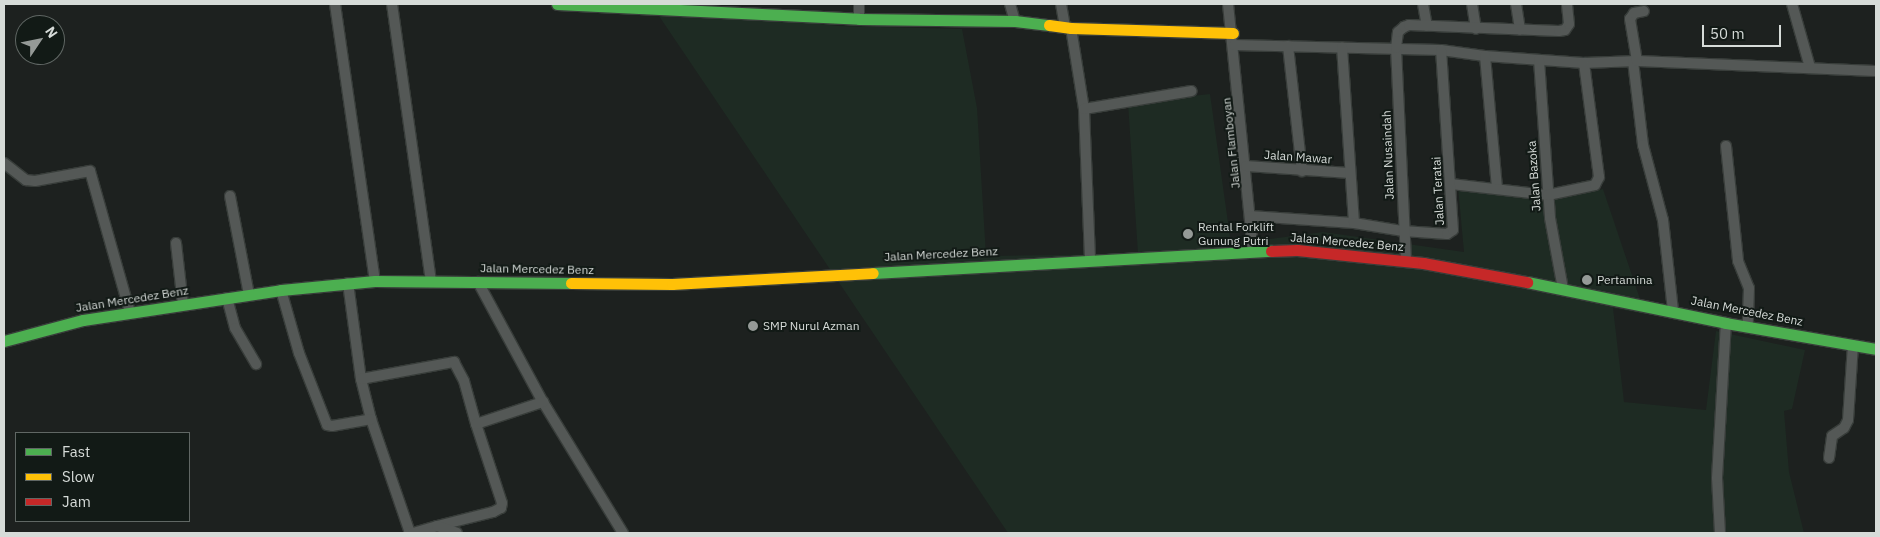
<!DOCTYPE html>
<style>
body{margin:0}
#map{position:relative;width:1880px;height:537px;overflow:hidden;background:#1d211f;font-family:"IBM Plex Sans",sans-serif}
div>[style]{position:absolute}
.built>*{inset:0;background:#1e2b23}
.roads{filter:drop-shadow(1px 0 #383d3a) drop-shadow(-1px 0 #383d3a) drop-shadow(0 1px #383d3a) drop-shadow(0 -1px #383d3a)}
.street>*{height:10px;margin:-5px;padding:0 5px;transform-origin:5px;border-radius:5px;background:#545856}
.fast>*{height:11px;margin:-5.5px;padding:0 5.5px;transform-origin:5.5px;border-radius:5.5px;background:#4caf50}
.slow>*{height:11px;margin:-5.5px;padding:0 5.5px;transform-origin:5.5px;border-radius:5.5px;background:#ffc107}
.jam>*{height:11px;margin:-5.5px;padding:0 5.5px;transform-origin:5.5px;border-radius:5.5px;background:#c62828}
.dots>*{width:14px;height:14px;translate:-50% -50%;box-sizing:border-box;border:2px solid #121a16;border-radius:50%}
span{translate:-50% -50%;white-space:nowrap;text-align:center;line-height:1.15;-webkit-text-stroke:4px #121a16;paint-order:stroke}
.street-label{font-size:12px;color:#d6dbd8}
.poi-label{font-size:12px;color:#d6dbd8}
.left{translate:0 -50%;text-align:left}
.frame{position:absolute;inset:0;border:5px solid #d6dbd8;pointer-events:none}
.legend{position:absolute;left:15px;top:432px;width:175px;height:90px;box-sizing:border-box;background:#121a16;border:1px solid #606764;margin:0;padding:6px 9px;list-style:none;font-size:15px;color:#d6dbd8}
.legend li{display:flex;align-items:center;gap:10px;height:25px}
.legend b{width:25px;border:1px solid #606764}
.north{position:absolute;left:15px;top:15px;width:50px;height:50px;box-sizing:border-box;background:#121a16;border:1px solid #606764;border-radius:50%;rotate:56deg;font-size:14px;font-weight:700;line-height:20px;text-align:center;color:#d6dbd8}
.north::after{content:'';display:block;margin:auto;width:18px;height:22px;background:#959a97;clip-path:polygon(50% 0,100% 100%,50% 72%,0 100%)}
.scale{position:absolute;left:1702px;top:25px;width:79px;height:22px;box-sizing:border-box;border:2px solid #d6dbd8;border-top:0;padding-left:6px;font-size:15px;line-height:18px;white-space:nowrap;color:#d6dbd8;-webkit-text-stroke:4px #121a16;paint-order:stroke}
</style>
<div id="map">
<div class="built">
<i style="clip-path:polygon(735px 14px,838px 26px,962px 29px,977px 108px,986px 256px,1138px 254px,1128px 103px,1210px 94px,1231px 244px,1323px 232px,1464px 252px,1458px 187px,1543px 201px,1603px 189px,1645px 314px,1613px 308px,1624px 402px,1706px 410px,1716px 331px,1805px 350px,1792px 409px,1784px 411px,1789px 472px,1804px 533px,1008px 533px,659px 16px)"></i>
</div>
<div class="roads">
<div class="street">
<i style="left:335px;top:4px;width:280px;rotate:81.8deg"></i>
<i style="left:392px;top:4px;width:280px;rotate:82deg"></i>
<i style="left:859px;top:4px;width:15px;rotate:90deg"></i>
<i style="left:1010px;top:4px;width:18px;rotate:74deg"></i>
<i style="left:1061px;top:4px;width:23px;rotate:80deg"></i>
<i style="left:1228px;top:4px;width:248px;rotate:84.2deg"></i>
<i style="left:1423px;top:4px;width:22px;rotate:80deg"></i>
<i style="left:1472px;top:4px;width:25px;rotate:81deg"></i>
<i style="left:1516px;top:4px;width:26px;rotate:81deg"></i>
<i style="left:1792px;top:4px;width:66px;rotate:74.1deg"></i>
<i style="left:1071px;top:28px;width:82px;rotate:80.9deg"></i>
<i style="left:1084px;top:109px;width:151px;rotate:87.7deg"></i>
<i style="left:1234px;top:45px;width:207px;rotate:1.4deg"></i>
<i style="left:1441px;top:50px;width:44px;rotate:7.8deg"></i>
<i style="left:1485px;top:56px;width:99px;rotate:4deg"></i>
<i style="left:1584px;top:63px;width:53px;rotate:-2.2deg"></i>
<i style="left:1637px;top:61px;width:239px;rotate:2.4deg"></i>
<i style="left:1288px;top:46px;width:126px;rotate:83.6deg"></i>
<i style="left:1485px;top:56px;width:133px;rotate:84.8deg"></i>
<i style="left:1539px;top:60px;width:158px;rotate:86deg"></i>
<i style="left:1550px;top:218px;width:72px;rotate:79.6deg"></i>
<i style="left:1633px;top:61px;width:85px;rotate:83.2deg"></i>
<i style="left:1643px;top:145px;width:78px;rotate:75.1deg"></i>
<i style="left:1663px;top:220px;width:92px;rotate:83.7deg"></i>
<i style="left:1637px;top:61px;width:43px;rotate:-99.5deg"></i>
<i style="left:1630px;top:19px;width:7px;rotate:-56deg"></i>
<i style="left:1634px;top:13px;width:10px;rotate:-11deg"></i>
<i style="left:1084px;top:109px;width:109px;rotate:-9.5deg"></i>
<i style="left:1726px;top:146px;width:116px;rotate:84deg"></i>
<i style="left:1738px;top:261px;width:29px;rotate:68deg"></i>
<i style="left:1749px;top:288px;width:38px;rotate:92deg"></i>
<i style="left:4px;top:163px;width:28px;rotate:38deg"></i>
<i style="left:26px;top:180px;width:9px;rotate:6deg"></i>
<i style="left:35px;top:181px;width:56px;rotate:-10.3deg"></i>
<i style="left:90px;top:171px;width:147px;rotate:74.2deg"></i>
<i style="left:1246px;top:166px;width:104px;rotate:3.9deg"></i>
<i style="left:1451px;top:184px;width:98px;rotate:6.5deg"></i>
<i style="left:1548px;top:195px;width:48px;rotate:-12deg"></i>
<i style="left:1595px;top:185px;width:9px;rotate:-63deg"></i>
<i style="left:1599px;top:177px;width:115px;rotate:-97.5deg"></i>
<i style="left:230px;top:196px;width:101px;rotate:79.1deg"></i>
<i style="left:1250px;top:216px;width:104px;rotate:3.9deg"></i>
<i style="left:1354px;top:223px;width:176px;rotate:-93.9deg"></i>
<i style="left:1354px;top:223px;width:50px;rotate:9.3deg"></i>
<i style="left:1403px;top:231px;width:44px;rotate:3.9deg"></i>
<i style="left:1447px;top:234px;width:7px;rotate:-34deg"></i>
<i style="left:1453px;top:230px;width:180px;rotate:-93.8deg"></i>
<i style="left:176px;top:243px;width:61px;rotate:83.5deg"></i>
<i style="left:1406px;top:260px;width:212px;rotate:-92.7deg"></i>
<i style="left:1396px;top:48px;width:16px;rotate:-83deg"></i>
<i style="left:1398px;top:32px;width:8px;rotate:-40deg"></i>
<i style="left:1404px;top:27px;width:5px;rotate:-22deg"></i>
<i style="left:1409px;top:25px;width:150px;rotate:2.3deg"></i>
<i style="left:1559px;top:31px;width:6px;rotate:-9deg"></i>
<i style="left:1565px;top:30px;width:7px;rotate:-56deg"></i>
<i style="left:1569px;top:24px;width:20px;rotate:-96deg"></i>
<i style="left:478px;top:282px;width:136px;rotate:61.6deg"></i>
<i style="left:543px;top:402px;width:153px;rotate:58.6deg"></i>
<i style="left:348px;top:283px;width:97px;rotate:82.3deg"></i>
<i style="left:361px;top:379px;width:41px;rotate:76deg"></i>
<i style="left:371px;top:419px;width:120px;rotate:71.1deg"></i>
<i style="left:281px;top:290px;width:66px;rotate:74.1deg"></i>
<i style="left:299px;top:353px;width:77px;rotate:68.7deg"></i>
<i style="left:327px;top:425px;width:5px;rotate:11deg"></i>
<i style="left:332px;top:426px;width:40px;rotate:-10deg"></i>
<i style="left:227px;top:298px;width:31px;rotate:75deg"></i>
<i style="left:235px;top:328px;width:42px;rotate:59.7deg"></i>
<i style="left:361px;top:379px;width:95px;rotate:-10.4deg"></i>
<i style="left:454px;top:362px;width:21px;rotate:62deg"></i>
<i style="left:464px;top:381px;width:45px;rotate:74.4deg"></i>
<i style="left:1829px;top:458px;width:22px;rotate:-82deg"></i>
<i style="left:1832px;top:436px;width:14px;rotate:-34deg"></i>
<i style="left:1844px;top:428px;width:9px;rotate:-63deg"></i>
<i style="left:1848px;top:420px;width:75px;rotate:-86.2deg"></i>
<i style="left:437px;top:526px;width:58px;rotate:-14deg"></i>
<i style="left:493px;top:512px;width:9px;rotate:-27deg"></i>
<i style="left:501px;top:508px;width:5px;rotate:-79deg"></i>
<i style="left:502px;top:503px;width:83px;rotate:-108.2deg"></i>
<i style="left:476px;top:424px;width:71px;rotate:-18.2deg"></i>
<i style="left:409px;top:532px;width:4px;rotate:14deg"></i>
<i style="left:413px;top:533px;width:25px;rotate:-16deg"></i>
<i style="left:437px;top:526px;width:21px;rotate:19deg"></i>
<i style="left:1720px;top:533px;width:55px;rotate:-93.1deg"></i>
<i style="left:1717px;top:478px;width:155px;rotate:-86.7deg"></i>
</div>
<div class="fast">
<i style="left:557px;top:4px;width:302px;rotate:2.8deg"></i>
<i style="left:859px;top:19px;width:156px;rotate:0.7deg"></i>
<i style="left:1015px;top:21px;width:34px;rotate:7deg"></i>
<i style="left:873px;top:273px;width:399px;rotate:-3.2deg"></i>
<i style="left:1527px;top:282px;width:203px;rotate:11.6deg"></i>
<i style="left:1726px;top:323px;width:152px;rotate:9.8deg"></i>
<i style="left:4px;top:341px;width:82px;rotate:-14.9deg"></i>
<i style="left:83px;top:320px;width:200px;rotate:-8.6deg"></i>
<i style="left:281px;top:290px;width:94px;rotate:-5.5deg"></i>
<i style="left:375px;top:281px;width:196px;rotate:0.6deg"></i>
</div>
<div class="slow">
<i style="left:1049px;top:25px;width:22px;rotate:8deg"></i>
<i style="left:1071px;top:28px;width:162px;rotate:1.8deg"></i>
<i style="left:571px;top:283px;width:101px;rotate:0.6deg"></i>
<i style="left:672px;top:284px;width:201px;rotate:-3.1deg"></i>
</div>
<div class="jam">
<i style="left:1271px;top:251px;width:26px;rotate:-2deg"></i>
<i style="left:1297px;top:250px;width:127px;rotate:5.9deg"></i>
<i style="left:1423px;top:263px;width:106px;rotate:10.4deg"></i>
</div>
</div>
<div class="dots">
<i style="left:1188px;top:234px;background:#959a97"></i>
<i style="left:1587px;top:280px;background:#959a97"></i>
<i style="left:753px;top:326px;background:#959a97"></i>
</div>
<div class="street-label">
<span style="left:1231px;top:143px;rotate:-96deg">Jalan Flamboyan</span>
<span style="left:1388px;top:155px;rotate:-92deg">Jalan Nusaindah</span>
<span style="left:1298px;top:157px;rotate:4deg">Jalan Mawar</span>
<span style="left:1534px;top:176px;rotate:-94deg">Jalan Bazoka</span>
<span style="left:1438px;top:191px;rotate:-93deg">Jalan Teratai</span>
<span style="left:1347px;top:242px;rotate:5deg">Jalan Mercedez Benz</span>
<span style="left:941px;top:254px;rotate:-3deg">Jalan Mercedez Benz</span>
<span style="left:537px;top:269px;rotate:1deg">Jalan Mercedez Benz</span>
<span style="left:132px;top:299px;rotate:-9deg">Jalan Mercedez Benz</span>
<span style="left:1747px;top:311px;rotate:11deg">Jalan Mercedez Benz</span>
</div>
<div class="poi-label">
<span class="left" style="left:1198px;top:234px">Rental Forklift<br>Gunung Putri</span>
<span class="left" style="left:1597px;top:280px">Pertamina</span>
<span class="left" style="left:763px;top:326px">SMP Nurul Azman</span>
</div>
<div class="frame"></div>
<ul class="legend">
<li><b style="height:6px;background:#4caf50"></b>Fast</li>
<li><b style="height:6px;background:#ffc107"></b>Slow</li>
<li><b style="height:6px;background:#c62828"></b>Jam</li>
</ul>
<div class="north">N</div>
<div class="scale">50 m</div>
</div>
